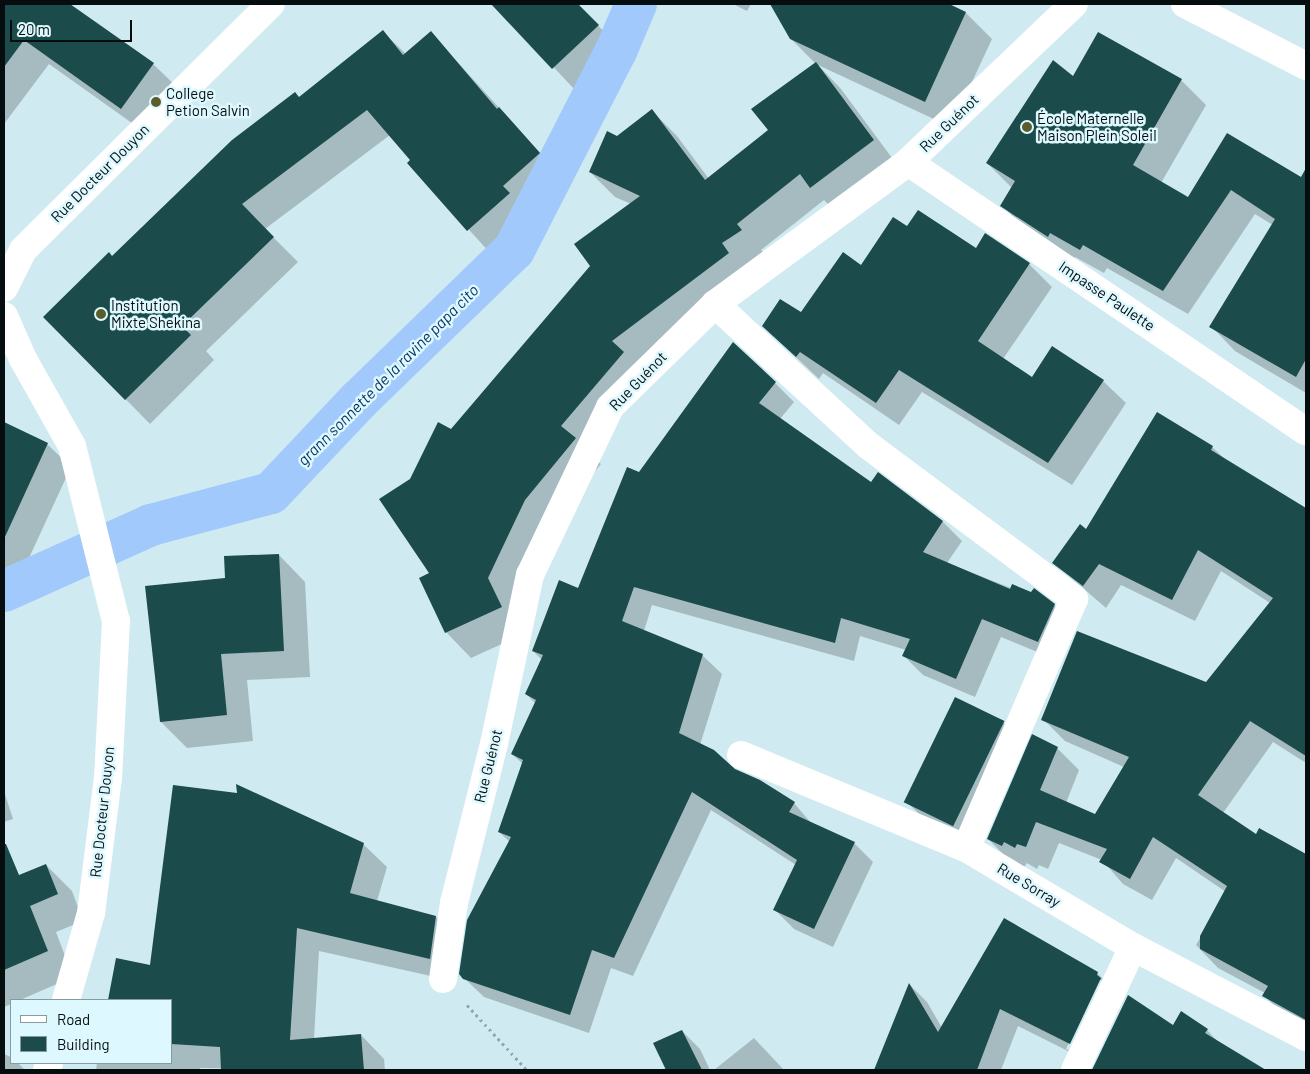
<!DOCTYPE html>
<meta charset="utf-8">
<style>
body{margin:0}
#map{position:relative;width:1310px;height:1074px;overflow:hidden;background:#d0eaf1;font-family:Barlow,sans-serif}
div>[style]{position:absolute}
.shadow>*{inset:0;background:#0003}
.canal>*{height:42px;margin:-21px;padding:0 21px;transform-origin:21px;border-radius:21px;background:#a1c9fc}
.building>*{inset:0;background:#1b4b4a;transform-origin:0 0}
.path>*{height:3px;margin-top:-1.5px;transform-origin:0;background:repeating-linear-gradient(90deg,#92a6ab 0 2.5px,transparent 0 6.5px)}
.minor>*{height:28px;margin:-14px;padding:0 14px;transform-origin:14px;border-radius:14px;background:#fff}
.dots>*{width:14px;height:14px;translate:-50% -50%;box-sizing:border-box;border:2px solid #ddf8fe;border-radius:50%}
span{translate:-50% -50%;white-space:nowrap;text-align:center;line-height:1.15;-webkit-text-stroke:5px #ddf8fe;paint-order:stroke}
.poi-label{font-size:15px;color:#050d0f}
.left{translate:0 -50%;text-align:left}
.street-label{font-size:15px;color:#050d0f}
.water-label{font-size:16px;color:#09315f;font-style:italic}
.frame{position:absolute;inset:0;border:5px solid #050d0f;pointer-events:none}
.legend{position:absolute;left:10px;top:999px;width:162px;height:65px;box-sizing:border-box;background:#ddf8fe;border:1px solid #879a9e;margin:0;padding:6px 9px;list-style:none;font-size:15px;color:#050d0f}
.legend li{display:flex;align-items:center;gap:10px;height:25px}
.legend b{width:25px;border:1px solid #879a9e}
.scale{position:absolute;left:10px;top:20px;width:122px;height:22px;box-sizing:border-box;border:2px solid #050d0f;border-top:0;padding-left:6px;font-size:15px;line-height:18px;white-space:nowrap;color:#050d0f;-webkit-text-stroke:4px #ddf8fe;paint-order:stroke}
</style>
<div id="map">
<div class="shadow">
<i style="clip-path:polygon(4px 4px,55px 4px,153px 64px,178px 88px,146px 133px,49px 64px,4px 124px)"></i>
<i style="clip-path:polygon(494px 4px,578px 4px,621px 50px,576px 91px)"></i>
<i style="clip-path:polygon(733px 4px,751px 4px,747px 11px)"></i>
<i style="clip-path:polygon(771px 4px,950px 4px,966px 13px,992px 39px,951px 127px,818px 65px,841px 89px,898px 166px,836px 212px,824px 200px,761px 250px,766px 255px,586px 450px,601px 464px,550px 526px,526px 633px,471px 658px,446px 632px,421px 579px,431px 574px,411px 480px,592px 266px,631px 204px,615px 197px,590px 172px,617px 137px,652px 111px,677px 136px,709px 179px,769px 131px,816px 64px,791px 39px)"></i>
<i style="clip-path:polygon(383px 32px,406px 54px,431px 33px,563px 178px,527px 211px,533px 218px,492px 255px,408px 163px,411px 161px,390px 135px,265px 229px,298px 262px,206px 351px,214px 360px,150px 424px,45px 317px)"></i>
<i style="clip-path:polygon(1073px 78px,1181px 80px,1206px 105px,1161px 183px,1189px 199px,1227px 135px,1306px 180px,1306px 393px,1235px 351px,1211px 326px,1273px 225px,1255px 214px,1188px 314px,1107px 268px,1104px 273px,1075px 257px,1072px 261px,1026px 230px,1002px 205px,1012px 188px,987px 163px)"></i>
<i style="clip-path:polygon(907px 228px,976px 250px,985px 234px,1029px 264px,1052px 287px,1003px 359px,1033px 379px,1103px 381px,1126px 403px,1072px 485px,922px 392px,899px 425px,823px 373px,819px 379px,763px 326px,801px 314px)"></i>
<i style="clip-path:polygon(775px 383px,794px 402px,780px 419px,872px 483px,878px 474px,943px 522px,962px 541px,947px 563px,1054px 605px,1073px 624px,1057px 660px,1001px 637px,975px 697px,923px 675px,904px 656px,906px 650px,860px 636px,854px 661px,652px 605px,644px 631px,702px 655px,722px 674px,700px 745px,734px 770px,759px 781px,794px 803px,812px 824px,854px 843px,873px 862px,833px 947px,794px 929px,775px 910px,796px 865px,711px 810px,633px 976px,611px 968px,589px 1033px,484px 997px,464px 978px,510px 842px,499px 832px,523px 764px,512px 754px,536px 704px,526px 694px,542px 660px,533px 651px,579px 589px,640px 474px)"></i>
<i style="clip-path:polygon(4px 424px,47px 444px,71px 467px,23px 571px,30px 583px,4px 600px)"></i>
<i style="clip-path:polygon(1212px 447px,1227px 461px,1306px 510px,1306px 763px,1273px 742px,1223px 813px,1257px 835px,1260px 829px,1306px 855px,1306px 1029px,1286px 1018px,1264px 995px,1265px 993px,1218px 968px,1196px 945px,1226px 892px,1176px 858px,1152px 900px,1123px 884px,1102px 860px,1059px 843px,1048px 869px,1039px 865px,1037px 869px,1027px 863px,1024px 867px,1010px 861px,988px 839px,1057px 748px,1079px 770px,1066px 803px,1096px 815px,1124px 767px,1065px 741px,1043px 719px,1206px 684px,1270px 603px,1221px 571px,1195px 621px,1121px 585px,1106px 608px,1054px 563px,1086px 531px)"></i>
<i style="clip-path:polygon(279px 555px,305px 582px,310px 677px,247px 680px,253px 741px,187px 748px,161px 722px,227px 579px)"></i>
<i style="clip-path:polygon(1003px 722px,1024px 742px,979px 846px,928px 823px,907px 802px)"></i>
<i style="clip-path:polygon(4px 791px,13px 819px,4px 822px)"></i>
<i style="clip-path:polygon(363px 844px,387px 867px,377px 901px,436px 917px,459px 941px,453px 981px,319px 951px,314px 1039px,361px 1035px,384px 1059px,385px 1070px,200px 1068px,200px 1070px,96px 1070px,97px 1063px,171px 1063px,171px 1000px,109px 1000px,117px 960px,152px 966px)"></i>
<i style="clip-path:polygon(46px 865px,72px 891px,83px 921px,56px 932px,73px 977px,20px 1000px,11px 1000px,11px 1004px,4px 1007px,4px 879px,15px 874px,18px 877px)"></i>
<i style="clip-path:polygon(evenodd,1097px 973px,1115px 991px,1088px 1061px,1018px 1026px,1001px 1070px,875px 1070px,910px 985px,927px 1002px,942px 1028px,1097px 973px,1099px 980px,1102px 980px,1069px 1050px,1066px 1049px,1099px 980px)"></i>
<i style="clip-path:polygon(1128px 997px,1173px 1026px,1207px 1030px,1220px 1044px,1263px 1070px,1092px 1070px)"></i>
<i style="clip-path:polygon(682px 1031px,700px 1049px,710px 1070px,664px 1070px)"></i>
<i style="clip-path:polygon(754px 1038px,784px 1070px,714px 1070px)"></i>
<i style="clip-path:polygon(4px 1054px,11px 1057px,11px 1063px,18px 1063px,25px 1070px,4px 1070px)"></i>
</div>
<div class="canal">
<i style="left:4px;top:591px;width:161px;rotate:-24.2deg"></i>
<i style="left:151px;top:525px;width:124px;rotate:-14.9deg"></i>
<i style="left:271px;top:493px;width:128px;rotate:-46.6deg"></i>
<i style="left:359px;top:400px;width:216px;rotate:-44.1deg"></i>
<i style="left:514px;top:250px;width:224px;rotate:-62.9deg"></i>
<i style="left:616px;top:51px;width:51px;rotate:-66.9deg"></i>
</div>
<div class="building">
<i style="clip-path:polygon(4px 4px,70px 4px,154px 63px,121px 109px,24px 40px,4px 67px)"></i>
<i style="clip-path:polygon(491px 4px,578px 4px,599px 25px,552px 69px)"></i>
<i style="clip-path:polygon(770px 4px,949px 4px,966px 12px,925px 102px,790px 39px)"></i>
<i style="clip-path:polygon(383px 30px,403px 55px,431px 31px,497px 109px,499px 107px,540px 153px,503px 186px,510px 193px,467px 231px,407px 163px,410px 160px,367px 110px,242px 204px,274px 237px,182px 326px,191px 335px,125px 400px,43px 317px,109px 252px,112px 256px,232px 140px,295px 92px,299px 97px)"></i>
<i style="clip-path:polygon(1098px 32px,1182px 79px,1133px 165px,1188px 197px,1227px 133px,1301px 177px,1306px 168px,1306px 359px,1296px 377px,1209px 327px,1275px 219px,1231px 190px,1163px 291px,1083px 245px,1080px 250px,1050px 233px,1048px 237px,1000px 206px,1015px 181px,986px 163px,1053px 60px,1073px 76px)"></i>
<i style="clip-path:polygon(816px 62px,874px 140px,810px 188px,800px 174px,737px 224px,742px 230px,722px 243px,729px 253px,612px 341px,624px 352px,561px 426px,576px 438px,525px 500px,488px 578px,502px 607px,445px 633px,419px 578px,429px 573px,379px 499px,410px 479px,438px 422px,451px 429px,590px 266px,574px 244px,640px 196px,589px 172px,607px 131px,617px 136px,652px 109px,705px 180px,768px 130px,751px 109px)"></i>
<i style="clip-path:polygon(918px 210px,976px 248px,985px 233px,1030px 263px,978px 341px,1032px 377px,1052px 346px,1104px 380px,1048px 463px,899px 370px,876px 403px,800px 352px,796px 357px,762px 326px,780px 299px,801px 312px,843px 252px,861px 265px,893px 217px,907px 226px)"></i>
<i style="clip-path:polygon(733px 342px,776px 382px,759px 403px,871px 482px,878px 472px,943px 521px,923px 552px,1010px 589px,1012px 584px,1031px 592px,1034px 588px,1055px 604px,1038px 642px,982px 619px,956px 679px,902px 656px,910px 639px,841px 618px,835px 643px,634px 587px,622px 621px,703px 654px,679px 733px,714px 750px,735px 769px,760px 780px,795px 802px,789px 812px,855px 842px,814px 929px,773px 910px,797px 860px,692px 792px,614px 958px,592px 950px,570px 1015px,463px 979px,459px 974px,467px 920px,511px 837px,498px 832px,523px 760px,511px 754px,536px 700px,525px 694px,543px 655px,532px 651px,559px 580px,578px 588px,627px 467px,639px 472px)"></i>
<i style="clip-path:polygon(1157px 412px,1213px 446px,1211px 450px,1306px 508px,1306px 756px,1250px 721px,1198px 795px,1256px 834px,1259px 828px,1306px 854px,1306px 1020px,1262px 996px,1268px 986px,1200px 949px,1200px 936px,1227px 886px,1153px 837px,1130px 879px,1099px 862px,1107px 849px,1036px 822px,1026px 847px,1017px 844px,1015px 848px,1004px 842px,1002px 846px,987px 839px,1032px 734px,1058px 747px,1040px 790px,1095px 814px,1129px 757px,1041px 720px,1077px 631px,1206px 682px,1273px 598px,1198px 550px,1172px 600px,1099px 564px,1083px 586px,1052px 563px,1080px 524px,1086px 529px)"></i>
<i style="clip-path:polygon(4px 422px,48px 443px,4px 539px)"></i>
<i style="clip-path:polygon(279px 554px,284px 651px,221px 654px,227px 715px,160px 722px,145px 586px,225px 578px,224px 556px)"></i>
<i style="left:955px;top:697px;width:55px;height:117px;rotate:26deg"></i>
<i style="clip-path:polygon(236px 784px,364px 843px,350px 893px,436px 916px,430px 959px,297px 928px,290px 1040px,361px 1034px,364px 1070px,221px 1070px,220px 1047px,171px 1044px,171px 1000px,108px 1000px,116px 958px,150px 965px,173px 785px,237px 793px)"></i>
<i style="clip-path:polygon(4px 844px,6px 844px,19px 875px,46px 864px,58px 894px,30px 906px,48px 951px,4px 970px)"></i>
<i style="clip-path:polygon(1004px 918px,1098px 972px,1097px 975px,1101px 978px,1070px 1044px,1000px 1009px,977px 1070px,874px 1070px,909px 983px,938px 1032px)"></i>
<i style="clip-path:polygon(1128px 995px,1173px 1025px,1181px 1011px,1208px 1029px,1205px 1033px,1266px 1070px,1092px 1070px)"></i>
<i style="clip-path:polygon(682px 1030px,702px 1070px,666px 1070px,653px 1043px)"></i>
</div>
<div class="path">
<i style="left:467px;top:1005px;width:88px;rotate:47.3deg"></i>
</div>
<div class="minor">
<i style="left:1185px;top:4px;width:136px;rotate:27.1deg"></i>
<i style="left:908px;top:162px;width:480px;rotate:34.1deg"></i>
<i style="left:4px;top:288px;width:42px;rotate:-63.4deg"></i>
<i style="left:23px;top:250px;width:349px;rotate:-44.8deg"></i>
<i style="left:715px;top:304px;width:209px;rotate:42.7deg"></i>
<i style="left:869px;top:446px;width:256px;rotate:36.7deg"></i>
<i style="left:1074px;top:599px;width:271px;rotate:113.4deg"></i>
<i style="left:4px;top:316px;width:47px;rotate:66.2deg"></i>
<i style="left:23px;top:359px;width:100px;rotate:60.6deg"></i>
<i style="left:72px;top:446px;width:180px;rotate:75.9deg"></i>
<i style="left:116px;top:621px;width:156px;rotate:92.9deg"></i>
<i style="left:108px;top:777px;width:137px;rotate:97.1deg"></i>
<i style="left:91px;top:913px;width:91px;rotate:106deg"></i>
<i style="left:741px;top:755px;width:243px;rotate:22.5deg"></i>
<i style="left:966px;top:848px;width:194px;rotate:30.7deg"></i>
<i style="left:1133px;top:947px;width:195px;rotate:27.5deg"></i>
<i style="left:443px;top:979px;width:77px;rotate:-81.8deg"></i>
<i style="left:454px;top:903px;width:164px;rotate:-75.9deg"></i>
<i style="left:494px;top:744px;width:173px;rotate:-78deg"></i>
<i style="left:530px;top:575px;width:186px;rotate:-64.5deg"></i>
<i style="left:610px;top:407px;width:147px;rotate:-44.4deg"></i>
<i style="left:715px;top:304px;width:240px;rotate:-36.3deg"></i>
<i style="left:908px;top:162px;width:229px;rotate:-43.6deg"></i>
<i style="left:47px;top:1070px;width:7px;rotate:-74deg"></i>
<i style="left:1075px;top:1070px;width:136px;rotate:-64.8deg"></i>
</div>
<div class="dots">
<i style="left:156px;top:102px;background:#5a5d2b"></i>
<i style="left:1027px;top:127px;background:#5a5d2b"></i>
<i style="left:101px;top:314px;background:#5a5d2b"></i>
</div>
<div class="poi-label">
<span class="left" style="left:166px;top:102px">College<br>Petion Salvin</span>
<span class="left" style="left:1037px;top:127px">École Maternelle<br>Maison Plein Soleil</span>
<span class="left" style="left:111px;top:314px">Institution<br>Mixte Shekina</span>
</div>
<div class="street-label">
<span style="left:949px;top:123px;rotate:-44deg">Rue Guénot</span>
<span style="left:100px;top:173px;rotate:-45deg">Rue Docteur Douyon</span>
<span style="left:1107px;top:296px;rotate:34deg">Impasse Paulette</span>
<span style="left:638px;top:381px;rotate:-46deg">Rue Guénot</span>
<span style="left:488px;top:766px;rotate:-76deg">Rue Guénot</span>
<span style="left:102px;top:812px;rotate:-84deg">Rue Docteur Douyon</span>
<span style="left:1029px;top:885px;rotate:31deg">Rue Sorray</span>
</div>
<div class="water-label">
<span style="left:388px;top:375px;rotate:-45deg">grann sonnette de la ravine papa cito</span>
</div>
<div class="frame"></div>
<ul class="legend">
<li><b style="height:6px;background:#fff"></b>Road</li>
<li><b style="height:14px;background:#1b4b4a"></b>Building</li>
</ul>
<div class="scale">20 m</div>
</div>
